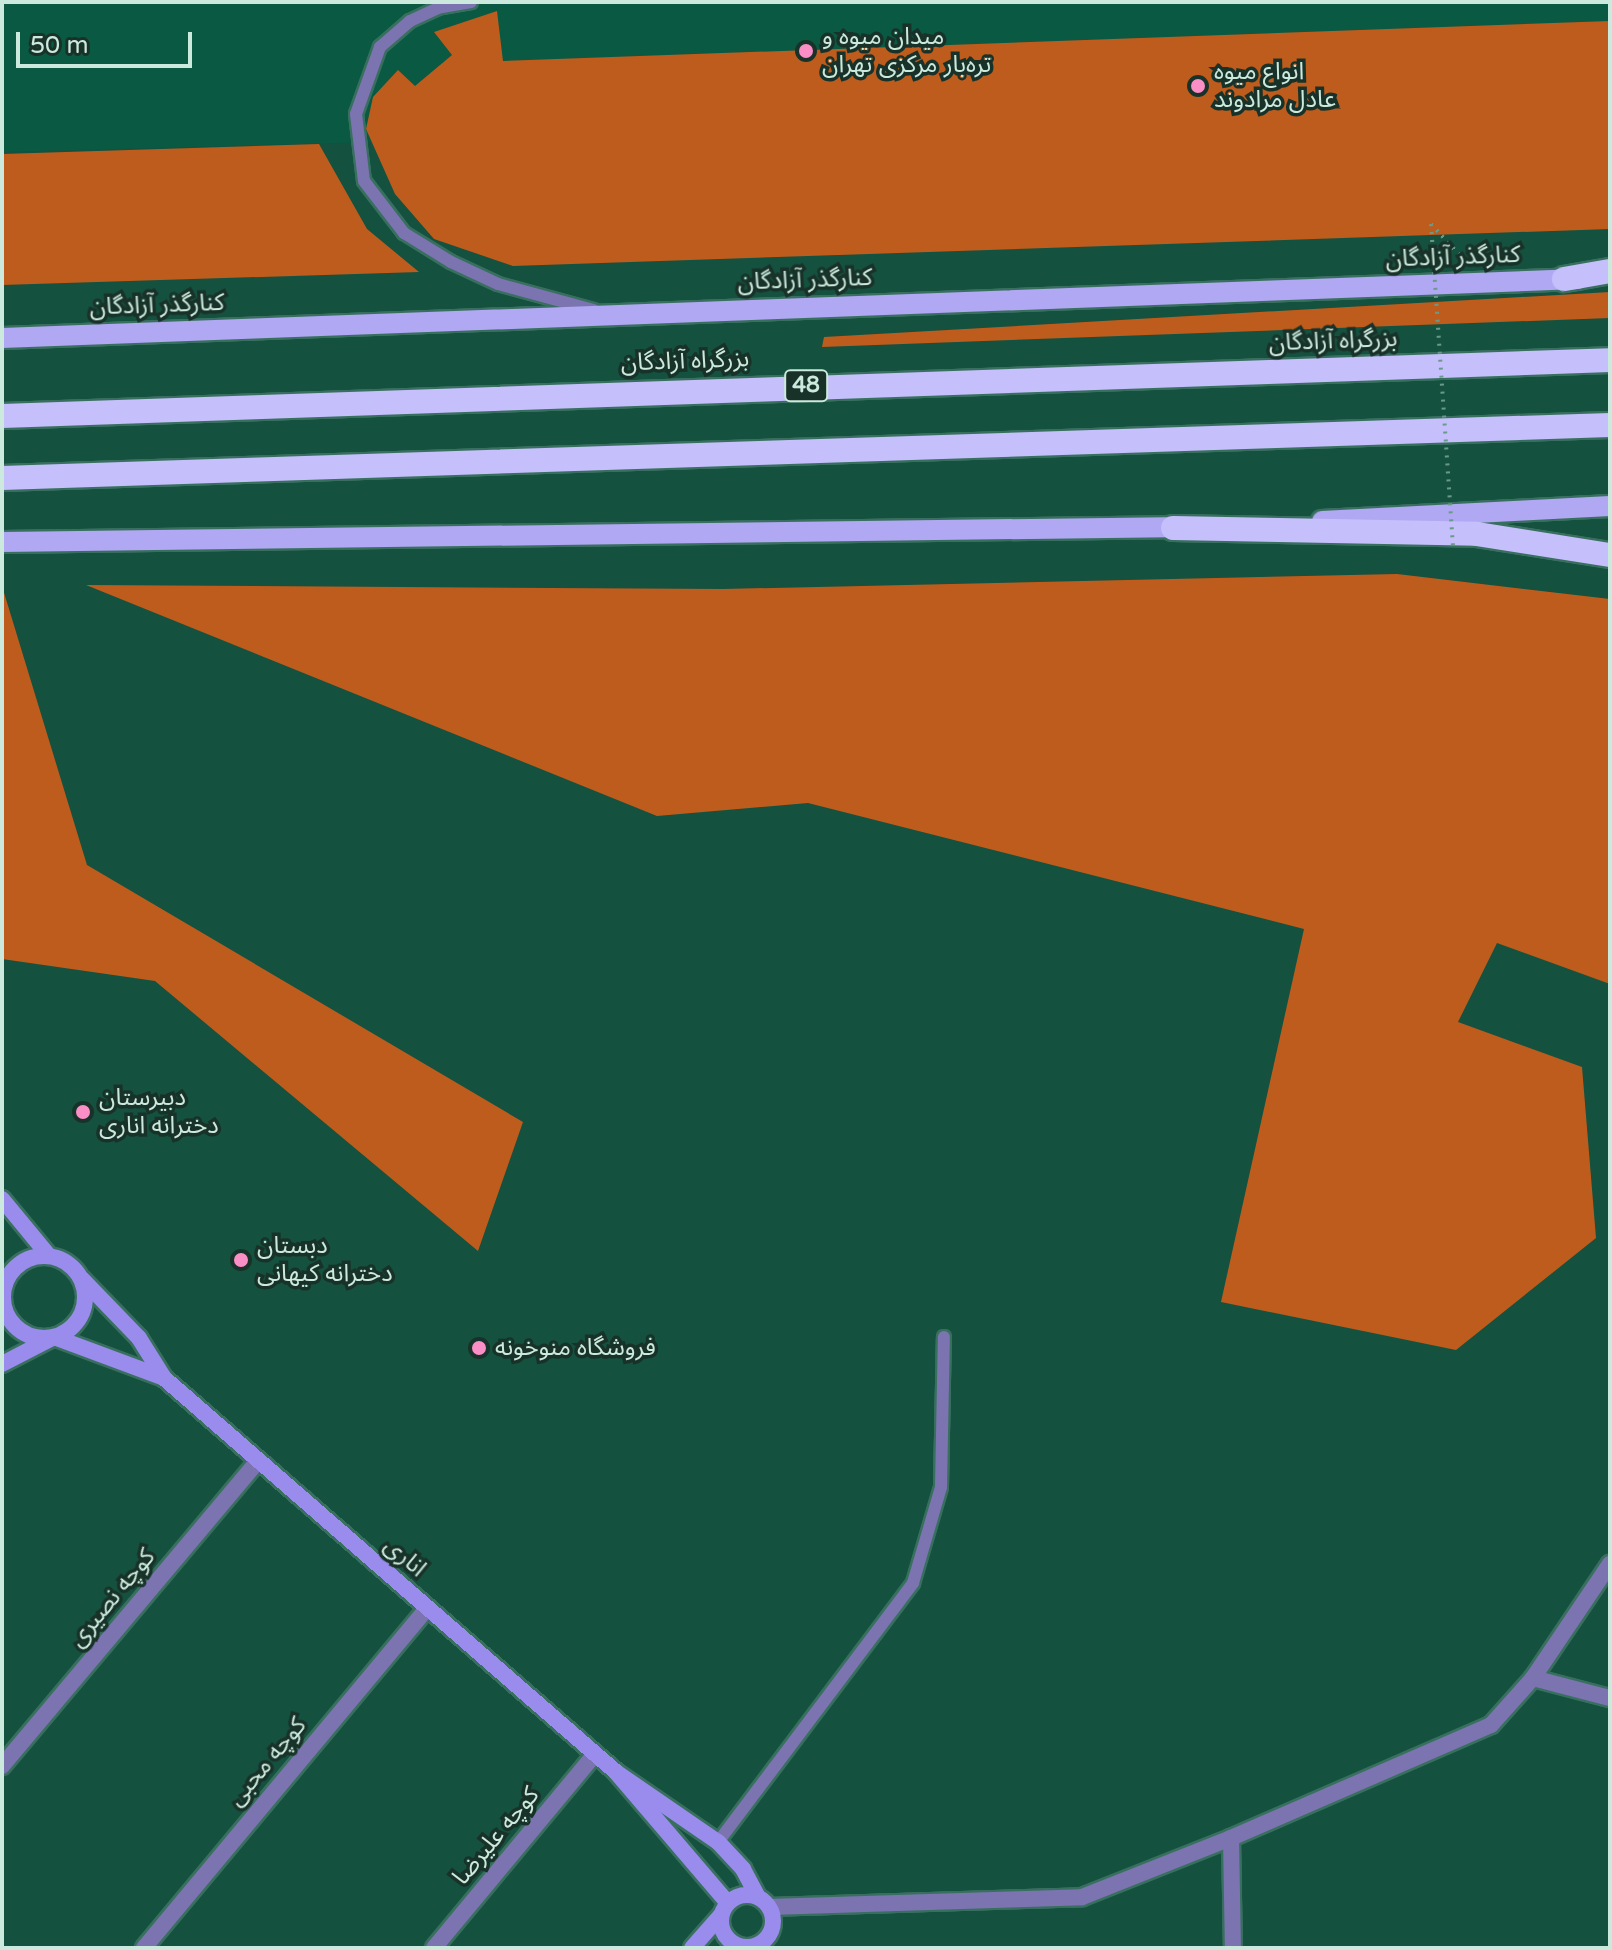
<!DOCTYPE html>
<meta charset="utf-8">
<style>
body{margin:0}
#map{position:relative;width:1612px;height:1950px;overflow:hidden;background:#14513f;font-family:"Varela Round","Noto Sans Arabic",sans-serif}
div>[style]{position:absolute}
.built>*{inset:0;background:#095943}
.forest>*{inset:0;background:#be5c1d}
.path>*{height:4px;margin-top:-2px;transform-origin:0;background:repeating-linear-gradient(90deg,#6b9989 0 2px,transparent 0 8px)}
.roads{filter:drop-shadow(2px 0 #396f5f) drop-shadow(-2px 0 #396f5f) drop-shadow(0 2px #396f5f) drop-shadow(0 -2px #396f5f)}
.lane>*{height:12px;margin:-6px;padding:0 6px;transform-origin:6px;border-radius:6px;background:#7b74b1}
.street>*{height:16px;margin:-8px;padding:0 8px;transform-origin:8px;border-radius:8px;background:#7b74b1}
.secondary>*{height:16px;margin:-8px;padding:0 8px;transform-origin:8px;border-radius:8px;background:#998cec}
.secondary>.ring{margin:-8px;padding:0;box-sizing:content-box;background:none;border:16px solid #998cec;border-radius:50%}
.primary>*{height:20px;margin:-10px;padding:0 10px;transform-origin:10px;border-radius:10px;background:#b0a8f2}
.highway>*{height:24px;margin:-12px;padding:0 12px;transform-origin:12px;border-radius:12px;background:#c5c0fb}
.path-bridge>*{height:4px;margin-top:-2px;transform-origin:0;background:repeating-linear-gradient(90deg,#6b9989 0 2px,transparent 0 8px)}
.dots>*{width:22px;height:22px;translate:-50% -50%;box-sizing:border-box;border:4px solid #193229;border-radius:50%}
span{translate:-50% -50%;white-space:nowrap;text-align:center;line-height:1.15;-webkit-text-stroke:7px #193229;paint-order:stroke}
.shield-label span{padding:2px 6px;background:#193229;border:2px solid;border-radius:6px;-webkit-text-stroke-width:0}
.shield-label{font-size:22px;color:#cce9dd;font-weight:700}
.poi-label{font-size:24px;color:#cce9dd}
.left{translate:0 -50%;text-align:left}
.street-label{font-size:24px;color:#cce9dd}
.frame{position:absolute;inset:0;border:4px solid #cce9dd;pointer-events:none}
.scale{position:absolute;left:16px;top:32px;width:176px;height:36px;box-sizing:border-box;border:4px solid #cce9dd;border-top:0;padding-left:10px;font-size:24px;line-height:28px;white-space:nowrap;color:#cce9dd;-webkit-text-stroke:6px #193229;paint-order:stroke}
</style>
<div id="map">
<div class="built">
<i style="clip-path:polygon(2px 2px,1610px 2px,1610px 109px,2px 152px)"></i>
</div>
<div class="forest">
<i style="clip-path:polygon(497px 11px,503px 61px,1610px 21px,1610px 229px,513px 266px,434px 239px,395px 194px,366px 129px,373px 97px,398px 70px,415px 86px,452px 55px,434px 32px)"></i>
<i style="clip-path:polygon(319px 144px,367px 229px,419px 272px,2px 285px,2px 154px)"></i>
<i style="clip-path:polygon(1610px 292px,1610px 318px,822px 347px,824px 337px)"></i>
<i style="clip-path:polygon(1397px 574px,1610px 599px,1610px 984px,1497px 943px,1458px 1022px,1582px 1067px,1596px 1238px,1456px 1350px,1221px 1302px,1304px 929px,808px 803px,657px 816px,86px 585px,723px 589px)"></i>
<i style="clip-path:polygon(2px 586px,87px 865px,523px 1122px,478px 1251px,155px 981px,2px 959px)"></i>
</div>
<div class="path">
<i style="left:1431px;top:224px;width:50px;rotate:47.4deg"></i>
</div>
<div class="roads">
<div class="lane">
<i style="left:471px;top:2px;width:34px;rotate:170deg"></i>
<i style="left:438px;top:8px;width:31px;rotate:155deg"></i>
<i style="left:410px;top:21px;width:40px;rotate:139deg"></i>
<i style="left:380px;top:47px;width:71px;rotate:109.7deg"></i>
<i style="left:356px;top:114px;width:67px;rotate:83.2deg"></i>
<i style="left:364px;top:181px;width:66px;rotate:52.4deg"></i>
<i style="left:404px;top:233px;width:55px;rotate:31.7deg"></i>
<i style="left:451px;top:262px;width:52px;rotate:25.1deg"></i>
<i style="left:498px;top:284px;width:99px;rotate:15.2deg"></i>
<i style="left:718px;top:1842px;width:324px;rotate:-53deg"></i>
<i style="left:913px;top:1583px;width:100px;rotate:-73.7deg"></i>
<i style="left:941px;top:1487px;width:150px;rotate:-88.9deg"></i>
</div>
<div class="street">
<i style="left:1533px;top:1678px;width:80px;rotate:14.6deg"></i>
<i style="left:2px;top:1766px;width:398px;rotate:-50deg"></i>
<i style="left:1231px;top:1838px;width:110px;rotate:89deg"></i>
<i style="left:769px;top:1907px;width:313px;rotate:-1.8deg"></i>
<i style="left:1082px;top:1897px;width:160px;rotate:-21.6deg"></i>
<i style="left:1231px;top:1838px;width:283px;rotate:-23.5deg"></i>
<i style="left:1491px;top:1725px;width:63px;rotate:-48.2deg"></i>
<i style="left:1533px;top:1678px;width:138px;rotate:-56deg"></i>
<i style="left:144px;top:1948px;width:442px;rotate:-50.2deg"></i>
<i style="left:434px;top:1948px;width:252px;rotate:-50.3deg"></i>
<i style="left:756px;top:1948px;width:3px;rotate:-72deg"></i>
</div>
<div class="secondary">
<i style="left:2px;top:1199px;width:74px;rotate:50.5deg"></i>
<i class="ring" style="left:3px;top:1256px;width:66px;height:66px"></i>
<i style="left:2px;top:1364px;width:59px;rotate:-27.4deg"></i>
<i style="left:54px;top:1337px;width:117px;rotate:20.4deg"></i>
<i style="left:164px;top:1378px;width:47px;rotate:-122deg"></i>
<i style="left:139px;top:1338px;width:82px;rotate:-134deg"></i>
<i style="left:164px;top:1378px;width:600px;rotate:41.08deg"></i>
<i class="ring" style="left:721px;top:1895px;width:36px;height:36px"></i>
<i style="left:727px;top:1902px;width:171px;rotate:-130.5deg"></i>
<i style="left:616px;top:1772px;width:124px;rotate:34.5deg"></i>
<i style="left:718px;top:1842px;width:37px;rotate:47deg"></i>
<i style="left:743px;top:1869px;width:32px;rotate:62deg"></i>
<i style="left:692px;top:1948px;width:44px;rotate:-48.7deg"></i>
</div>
<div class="primary">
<i style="left:2px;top:338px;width:1577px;rotate:-2.14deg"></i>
<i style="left:1322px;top:521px;width:288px;rotate:-3deg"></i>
<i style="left:2px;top:542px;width:1185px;rotate:-0.73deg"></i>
</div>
<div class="highway">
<i style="left:1564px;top:279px;width:47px;rotate:-9.9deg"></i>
<i style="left:2px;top:416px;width:1609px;rotate:-1.99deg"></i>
<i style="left:2px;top:478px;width:1609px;rotate:-1.89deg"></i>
<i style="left:1173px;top:528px;width:304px;rotate:1.1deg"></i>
<i style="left:1477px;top:534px;width:135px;rotate:9deg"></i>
</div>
</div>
<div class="path-bridge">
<i style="left:1431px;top:224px;width:327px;rotate:86.1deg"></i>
</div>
<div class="dots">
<i style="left:806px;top:51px;background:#fa8fc7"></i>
<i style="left:1198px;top:86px;background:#fa8fc7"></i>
<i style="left:83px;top:1112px;background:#fa8fc7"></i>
<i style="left:241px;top:1260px;background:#fa8fc7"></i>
<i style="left:479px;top:1348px;background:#fa8fc7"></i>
</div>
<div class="shield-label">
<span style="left:806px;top:386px">48</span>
</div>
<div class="poi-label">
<span class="left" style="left:822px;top:51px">میدان میوه و<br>تره‌بار مرکزی تهران</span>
<span class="left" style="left:1214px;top:86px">انواع میوه<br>عادل مرادوند</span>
<span class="left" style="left:99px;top:1112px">دبیرستان<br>دخترانه اناری</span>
<span class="left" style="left:257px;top:1260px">دبستان<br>دخترانه کیهانی</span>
<span class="left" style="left:495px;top:1348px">فروشگاه منوخونه</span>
</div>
<div class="street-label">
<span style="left:1453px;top:257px;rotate:-2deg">کنارگذر آزادگان</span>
<span style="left:805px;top:280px;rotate:-2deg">کنارگذر آزادگان</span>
<span style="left:157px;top:305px;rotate:-2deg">کنارگذر آزادگان</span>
<span style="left:1333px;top:341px;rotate:-2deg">بزرگراه آزادگان</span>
<span style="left:685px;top:361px;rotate:-2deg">بزرگراه آزادگان</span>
<span style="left:405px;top:1557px;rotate:41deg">اناری</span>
<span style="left:112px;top:1598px;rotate:-50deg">کوچه نصیری</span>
<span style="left:267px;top:1762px;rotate:-50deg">کوچه محبی</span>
<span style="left:496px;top:1836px;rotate:-50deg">کوچه علیرضا</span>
</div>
<div class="frame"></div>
<div class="scale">50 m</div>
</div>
